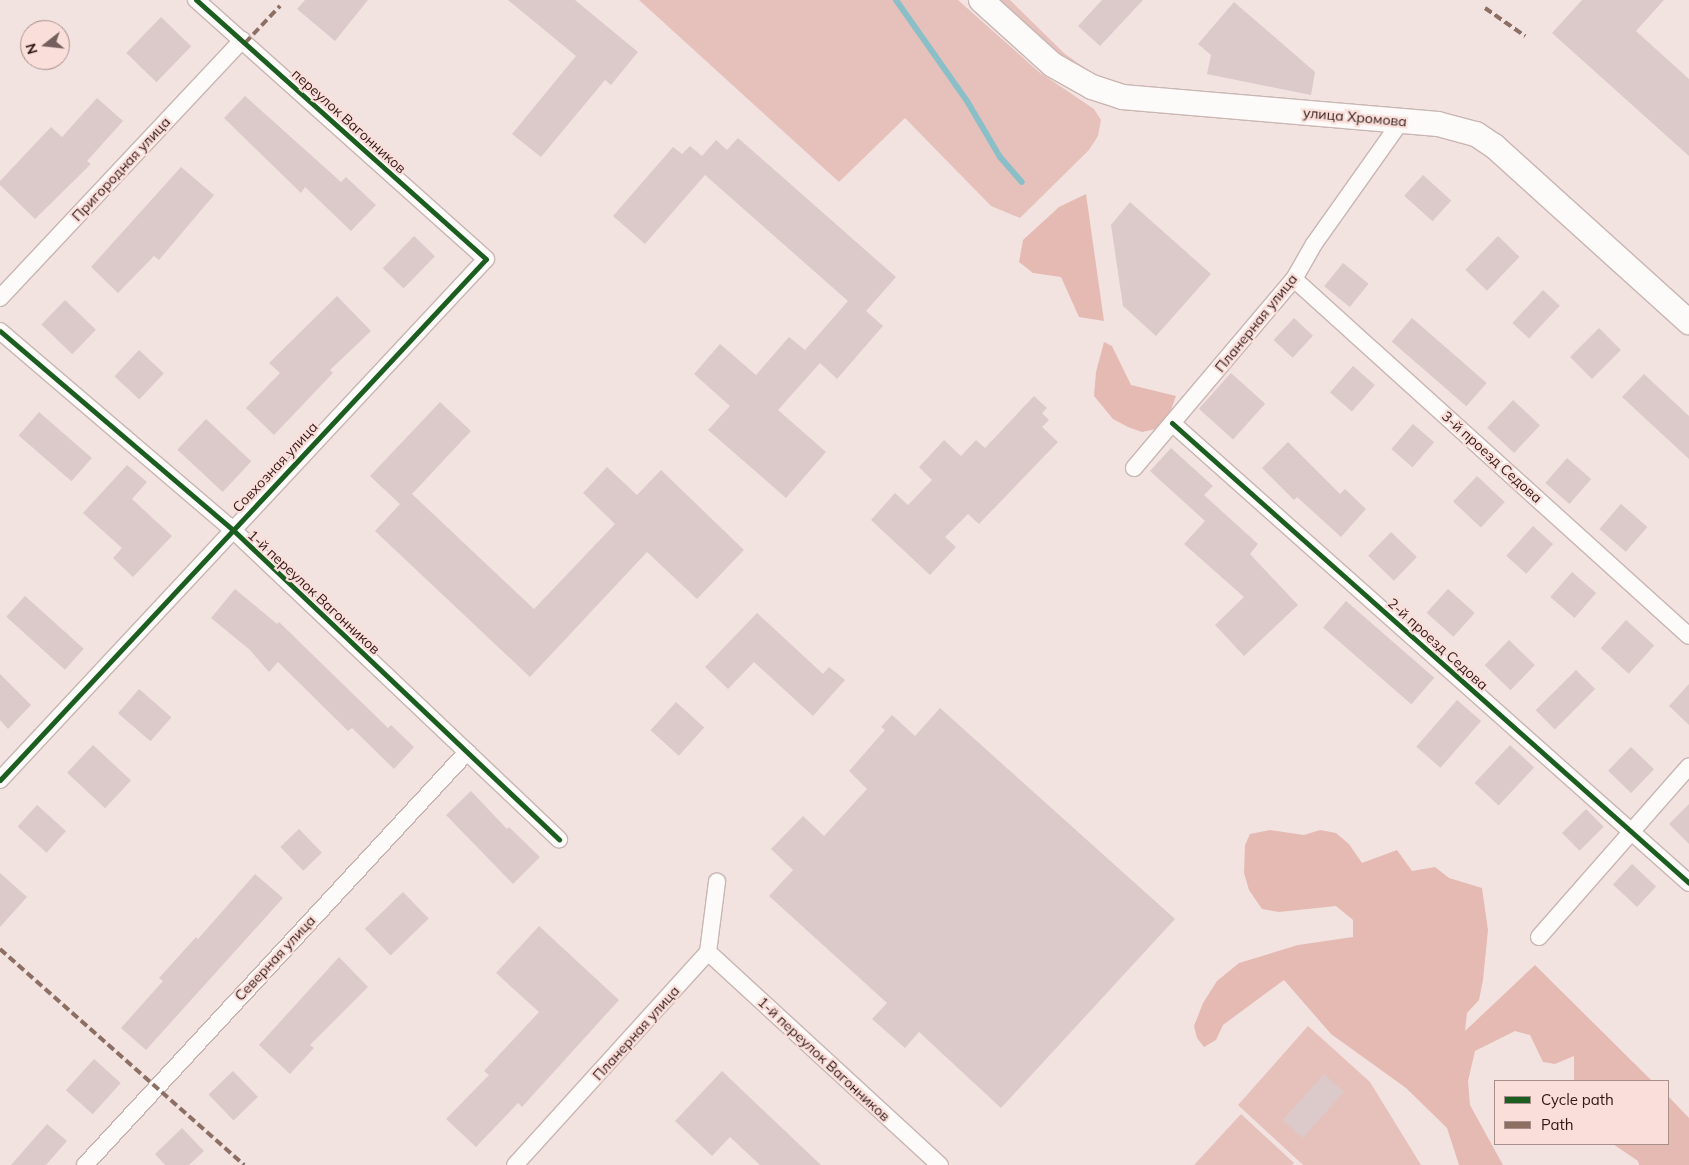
<!DOCTYPE html>
<meta charset="utf-8">
<style>
body{margin:0}
#map{position:relative;width:1689px;height:1165px;overflow:hidden;background:#f2e3e1;font-family:Mulish,sans-serif}
div>[style]{position:absolute}
.green>*{inset:0;background:#e6c1bb}
.forest>*{inset:0;background:#e5bab3}
.stream>*{height:6px;margin:-3px;padding:0 3px;transform-origin:3px;border-radius:3px;background:#8abfc8}
.building>*{inset:0;background:#dcc9ca;transform-origin:0 0}
.roads{filter:drop-shadow(1px 0 #c9b6b3) drop-shadow(-1px 0 #c9b6b3) drop-shadow(0 1px #c9b6b3) drop-shadow(0 -1px #c9b6b3)}
.street>*{height:16px;margin:-8px;padding:0 8px;transform-origin:8px;border-radius:8px;background:#fdfbfa}
.secondary>*{height:24px;margin:-12px;padding:0 12px;transform-origin:12px;border-radius:12px;background:#fdfbfa}
.quiet>*{height:4px;margin-top:-2px;transform-origin:0;background:repeating-linear-gradient(90deg,#8d6e63 0 8px,transparent 0 12px)}
.cycleway>*{height:5px;margin:-2.5px;padding:0 2.5px;transform-origin:2.5px;border-radius:2.5px;background:#1b5e20}
span{translate:-50% -50%;white-space:nowrap;text-align:center;line-height:1.15;-webkit-text-stroke:4.5px #f9deda;paint-order:stroke}
.street-label{font-size:14px;color:#301815}
.legend{position:absolute;left:1494px;top:1080px;width:175px;height:65px;box-sizing:border-box;background:#f9deda;border:1px solid #a98f8b;margin:0;padding:6px 9px;list-style:none;font-size:15px;color:#301815}
.legend li{display:flex;align-items:center;gap:10px;height:25px}
.legend b{width:25px;border:1px solid #a98f8b}
.north{position:absolute;left:20px;top:20px;width:50px;height:50px;box-sizing:border-box;background:#f9deda;border:1px solid #a98f8b;border-radius:50%;rotate:254deg;font-size:14px;font-weight:700;line-height:20px;text-align:center;color:#301815}
.north::after{content:'';display:block;margin:auto;width:18px;height:22px;background:#745f5c;clip-path:polygon(50% 0,100% 100%,50% 72%,0 100%)}
</style>
<div id="map">
<div class="green">
<i style="clip-path:polygon(639px 0,958px 0,1039px 72px,1094px 109px,1101px 120px,1098px 136px,1089px 150px,1020px 218px,991px 206px,905px 118px,839px 182px)"></i>
<i style="clip-path:polygon(996px 0,1010px 0,1065px 54px,1096px 76px,1097px 82px,1063px 64px)"></i>
<i style="clip-path:polygon(1308px 1026px,1370px 1082px,1421px 1165px,1303px 1165px,1238px 1105px)"></i>
<i style="clip-path:polygon(1241px 1114px,1294px 1163px,1292px 1165px,1194px 1165px)"></i>
</div>
<div class="forest">
<i style="clip-path:polygon(1086px 194px,1104px 321px,1079px 317px,1061px 277px,1033px 273px,1019px 262px,1023px 240px,1059px 207px)"></i>
<i style="clip-path:polygon(1104px 342px,1112px 346px,1131px 385px,1176px 396px,1168px 418px,1160px 428px,1142px 432px,1128px 427px,1113px 419px,1094px 396px,1096px 372px)"></i>
<i style="clip-path:polygon(1270px 830px,1304px 835px,1320px 830px,1336px 833px,1349px 844px,1362px 863px,1397px 850px,1412px 871px,1435px 867px,1449px 878px,1482px 888px,1488px 930px,1483px 980px,1479px 1000px,1467px 1013px,1465px 1031px,1535px 965px,1652px 1081px,1574px 1081px,1574px 1056px,1555px 1064px,1543px 1062px,1530px 1035px,1515px 1031px,1475px 1051px,1468px 1081px,1470px 1105px,1503px 1165px,1459px 1165px,1447px 1128px,1406px 1088px,1331px 1034px,1284px 980px,1223px 1025px,1216px 1040px,1204px 1047px,1197px 1038px,1194px 1026px,1203px 1003px,1217px 981px,1239px 963px,1298px 945px,1353px 937px,1353px 920px,1336px 906px,1279px 912px,1262px 909px,1249px 890px,1244px 873px,1245px 845px,1250px 834px)"></i>
<i style="clip-path:polygon(1668px 1096px,1689px 1118px,1689px 1165px,1639px 1165px,1638px 1161px,1613px 1144px,1668px 1144px)"></i>
</div>
<div class="stream">
<i style="left:896px;top:0;width:123px;rotate:54.9deg"></i>
<i style="left:967px;top:101px;width:65px;rotate:59.5deg"></i>
<i style="left:1000px;top:157px;width:33px;rotate:49deg"></i>
</div>
<div class="building">
<i style="clip-path:polygon(305px 0,368px 0,335px 41px,297px 9px)"></i>
<i style="clip-path:polygon(508px 0,575px 0,638px 52px,611px 85px,605px 80px,541px 157px,512px 134px,576px 56px)"></i>
<i style="clip-path:polygon(1102px 0,1143px 0,1100px 46px,1078px 26px)"></i>
<i style="clip-path:polygon(1582px 0,1664px 0,1636px 31px,1689px 79px,1689px 156px,1552px 33px)"></i>
<i style="clip-path:polygon(1234px 2px,1315px 72px,1311px 95px,1207px 74px,1211px 55px,1198px 44px)"></i>
<i style="left:161px;top:17px;width:42px;height:50px;rotate:44deg"></i>
<i style="clip-path:polygon(245px 96px,341px 182px,346px 177px,376px 205px,351px 231px,305px 187px,301px 193px,224px 118px)"></i>
<i style="clip-path:polygon(97px 98px,123px 121px,87px 161px,91px 164px,35px 219px,0 185px,0 181px,51px 127px,62px 137px)"></i>
<i style="clip-path:polygon(738px 138px,896px 277px,866px 311px,883px 326px,837px 379px,820px 363px,778px 410px,826px 452px,786px 498px,708px 430px,730px 406px,694px 374px,720px 344px,756px 375px,789px 337px,805px 350px,848px 301px,705px 175px,645px 244px,613px 216px,673px 147px,682px 154px,690px 146px,702px 156px,716px 140px,727px 150px)"></i>
<i style="clip-path:polygon(181px 167px,214px 195px,159px 260px,154px 256px,118px 293px,91px 267px)"></i>
<i style="left:1423px;top:175px;width:38px;height:28px;rotate:42deg"></i>
<i style="clip-path:polygon(1130px 202px,1211px 274px,1156px 336px,1123px 306px,1111px 225px)"></i>
<i style="left:414px;top:236px;width:29px;height:45px;rotate:44deg"></i>
<i style="left:1498px;top:236px;width:30px;height:47px;rotate:44deg"></i>
<i style="left:1343px;top:263px;width:33px;height:30px;rotate:39deg"></i>
<i style="left:1543px;top:290px;width:23px;height:45px;rotate:43deg"></i>
<i style="clip-path:polygon(337px 296px,371px 331px,330px 370px,333px 373px,274px 435px,246px 408px,280px 373px,269px 363px)"></i>
<i style="left:65px;top:300px;width:43px;height:34px;rotate:44deg"></i>
<i style="left:1294px;top:318px;width:26px;height:30px;rotate:43deg"></i>
<i style="left:1412px;top:318px;width:99px;height:31px;rotate:41deg"></i>
<i style="left:1599px;top:328px;width:31px;height:41px;rotate:45deg"></i>
<i style="left:139px;top:350px;width:34px;height:36px;rotate:43deg"></i>
<i style="left:1353px;top:366px;width:29px;height:35px;rotate:41deg"></i>
<i style="left:1231px;top:373px;width:46px;height:48px;rotate:42deg"></i>
<i style="clip-path:polygon(1644px 374px,1689px 416px,1689px 459px,1622px 397px)"></i>
<i style="clip-path:polygon(1034px 396px,1047px 408px,1042px 413px,1049px 420px,1042px 427px,1058px 442px,979px 524px,968px 514px,945px 537px,956px 547px,930px 575px,871px 520px,895px 493px,908px 505px,932px 480px,919px 467px,944px 440px,961px 456px,976px 440px,985px 448px)"></i>
<i style="left:1513px;top:400px;width:37px;height:38px;rotate:43deg"></i>
<i style="clip-path:polygon(440px 402px,471px 431px,412px 494px,534px 609px,615px 524px,583px 493px,607px 467px,637px 495px,661px 470px,744px 550px,697px 599px,647px 552px,530px 677px,375px 531px,400px 504px,370px 476px)"></i>
<i style="left:39px;top:412px;width:70px;height:31px;rotate:41deg"></i>
<i style="left:206px;top:419px;width:62px;height:42px;rotate:43deg"></i>
<i style="left:1413px;top:424px;width:28px;height:33px;rotate:41deg"></i>
<i style="clip-path:polygon(1288px 442px,1340px 494px,1345px 489px,1366px 509px,1341px 537px,1297px 497px,1294px 500px,1262px 468px)"></i>
<i style="clip-path:polygon(1171px 448px,1213px 486px,1204px 495px,1258px 544px,1250px 554px,1298px 605px,1244px 656px,1215px 625px,1244px 597px,1184px 544px,1205px 521px,1150px 471px)"></i>
<i style="left:1567px;top:458px;width:32px;height:33px;rotate:41deg"></i>
<i style="clip-path:polygon(127px 465px,147px 482px,132px 499px,172px 536px,133px 577px,113px 558px,122px 548px,83px 513px)"></i>
<i style="left:1477px;top:476px;width:38px;height:35px;rotate:43deg"></i>
<i style="left:1621px;top:504px;width:35px;height:33px;rotate:41deg"></i>
<i style="left:1533px;top:526px;width:27px;height:40px;rotate:42deg"></i>
<i style="left:1391px;top:532px;width:36px;height:33px;rotate:44deg"></i>
<i style="left:1572px;top:572px;width:32px;height:33px;rotate:41deg"></i>
<i style="clip-path:polygon(235px 589px,277px 624px,279px 622px,388px 728px,391px 725px,414px 747px,394px 769px,352px 728px,348px 731px,278px 662px,269px 672px,250px 650px,211px 618px)"></i>
<i style="left:1448px;top:589px;width:36px;height:32px;rotate:42deg"></i>
<i style="left:25px;top:596px;width:79px;height:28px;rotate:42deg"></i>
<i style="left:1346px;top:601px;width:117px;height:35px;rotate:41deg"></i>
<i style="clip-path:polygon(757px 613px,823px 674px,829px 667px,845px 680px,813px 716px,754px 662px,728px 689px,705px 667px)"></i>
<i style="left:1626px;top:620px;width:38px;height:38px;rotate:42deg"></i>
<i style="left:1509px;top:640px;width:36px;height:35px;rotate:44deg"></i>
<i style="left:1576px;top:670px;width:27px;height:57px;rotate:45deg"></i>
<i style="clip-path:polygon(0 674px,31px 705px,8px 729px,0 720px)"></i>
<i style="clip-path:polygon(1689px 684px,1689px 725px,1669px 706px)"></i>
<i style="left:139px;top:689px;width:43px;height:32px;rotate:41deg"></i>
<i style="left:1457px;top:700px;width:32px;height:62px;rotate:41deg"></i>
<i style="left:676px;top:702px;width:38px;height:38px;rotate:42deg"></i>
<i style="clip-path:polygon(940px 708px,1175px 919px,1001px 1108px,919px 1032px,905px 1048px,872px 1019px,887px 1003px,769px 896px,793px 870px,771px 849px,803px 816px,824px 836px,867px 789px,849px 771px,885px 730px,881px 727px,892px 715px,915px 736px)"></i>
<i style="left:93px;top:745px;width:52px;height:38px;rotate:43deg"></i>
<i style="left:1510px;top:745px;width:33px;height:52px;rotate:43deg"></i>
<i style="left:1631px;top:747px;width:32px;height:33px;rotate:44deg"></i>
<i style="clip-path:polygon(471px 791px,507px 829px,509px 827px,540px 857px,513px 884px,446px 815px)"></i>
<i style="clip-path:polygon(1689px 804px,1689px 844px,1669px 824px)"></i>
<i style="left:37px;top:805px;width:39px;height:29px;rotate:42deg"></i>
<i style="left:1586px;top:809px;width:25px;height:34px;rotate:45deg"></i>
<i style="left:299px;top:829px;width:33px;height:26px;rotate:46deg"></i>
<i style="left:1632px;top:864px;width:33px;height:28px;rotate:43deg"></i>
<i style="clip-path:polygon(0 873px,27px 897px,0 927px)"></i>
<i style="clip-path:polygon(255px 874px,283px 898px,146px 1050px,121px 1028px,163px 981px,159px 978px,196px 937px,198px 939px)"></i>
<i style="left:403px;top:892px;width:37px;height:53px;rotate:46deg"></i>
<i style="clip-path:polygon(539px 926px,619px 1000px,522px 1107px,518px 1103px,476px 1147px,446px 1119px,489px 1075px,484px 1071px,539px 1012px,496px 973px)"></i>
<i style="clip-path:polygon(339px 957px,368px 987px,310px 1045px,314px 1048px,290px 1074px,259px 1045px)"></i>
<i style="left:94px;top:1059px;width:36px;height:42px;rotate:42deg"></i>
<i style="left:233px;top:1071px;width:36px;height:34px;rotate:46deg"></i>
<i style="clip-path:polygon(722px 1071px,821px 1165px,760px 1165px,730px 1137px,712px 1156px,675px 1121px)"></i>
<i style="left:1324px;top:1074px;width:27px;height:62px;rotate:42deg"></i>
<i style="clip-path:polygon(47px 1124px,67px 1141px,46px 1165px,11px 1165px)"></i>
<i style="clip-path:polygon(182px 1128px,204px 1151px,189px 1165px,165px 1165px,155px 1154px)"></i>
</div>
<div class="roads">
<div class="street">
<i style="left:1294px;top:279px;width:532px;rotate:42.11deg"></i>
<i style="left:0;top:298px;width:354px;rotate:-46.8deg"></i>
<i style="left:0;top:331px;width:305px;rotate:40.5deg"></i>
<i style="left:232px;top:529px;width:451px;rotate:43.5deg"></i>
<i style="left:1172px;top:423px;width:692px;rotate:41.66deg"></i>
<i style="left:1134px;top:468px;width:248px;rotate:-49.8deg"></i>
<i style="left:1294px;top:279px;width:40px;rotate:-60.3deg"></i>
<i style="left:1314px;top:244px;width:151px;rotate:-54.7deg"></i>
<i style="left:0;top:780px;width:712px;rotate:-46.99deg"></i>
<i style="left:486px;top:259px;width:389px;rotate:-138.2deg"></i>
<i style="left:1539px;top:937px;width:227px;rotate:-48.7deg"></i>
<i style="left:708px;top:952px;width:315px;rotate:42.6deg"></i>
<i style="left:85px;top:1165px;width:563px;rotate:-47.23deg"></i>
<i style="left:515px;top:1165px;width:287px;rotate:-47.8deg"></i>
<i style="left:708px;top:952px;width:71px;rotate:-82.7deg"></i>
</div>
<div class="secondary">
<i style="left:981px;top:0;width:97px;rotate:42.1deg"></i>
<i style="left:1053px;top:65px;width:45px;rotate:29.4deg"></i>
<i style="left:1092px;top:87px;width:32px;rotate:18deg"></i>
<i style="left:1122px;top:97px;width:317px;rotate:4.9deg"></i>
<i style="left:1438px;top:124px;width:39px;rotate:15deg"></i>
<i style="left:1476px;top:134px;width:22px;rotate:34deg"></i>
<i style="left:1494px;top:146px;width:263px;rotate:42.1deg"></i>
</div>
</div>
<div class="quiet">
<i style="left:1485px;top:8px;width:49px;rotate:35deg"></i>
<i style="left:245px;top:43px;width:51px;rotate:-46.6deg"></i>
<i style="left:0;top:949px;width:326px;rotate:41.5deg"></i>
</div>
<div class="cycleway">
<i style="left:0;top:331px;width:305px;rotate:40.5deg"></i>
<i style="left:232px;top:529px;width:451px;rotate:43.5deg"></i>
<i style="left:1172px;top:423px;width:692px;rotate:41.66deg"></i>
<i style="left:0;top:780px;width:712px;rotate:-46.99deg"></i>
<i style="left:486px;top:259px;width:389px;rotate:-138.2deg"></i>
</div>
<div class="street-label">
<span style="left:1355px;top:117px;rotate:5deg">улица Хромова</span>
<span style="left:349px;top:121px;rotate:42deg">переулок Вагонников</span>
<span style="left:121px;top:169px;rotate:-47deg">Пригородная улица</span>
<span style="left:1256px;top:323px;rotate:-51deg">Планерная улица</span>
<span style="left:1492px;top:457px;rotate:42deg">3-й проезд Седова</span>
<span style="left:275px;top:467px;rotate:-47deg">Совхозная улица</span>
<span style="left:314px;top:592px;rotate:43deg">1-й переулок Вагонников</span>
<span style="left:1438px;top:644px;rotate:42deg">2-й проезд Седова</span>
<span style="left:275px;top:958px;rotate:-47deg">Северная улица</span>
<span style="left:636px;top:1033px;rotate:-48deg">Планерная улица</span>
<span style="left:824px;top:1059px;rotate:43deg">1-й переулок Вагонников</span>
</div>
<ul class="legend">
<li><b style="height:6px;background:#1b5e20"></b>Cycle path</li>
<li><b style="height:6px;background:#8d6e63"></b>Path</li>
</ul>
<div class="north">N</div>
</div>
